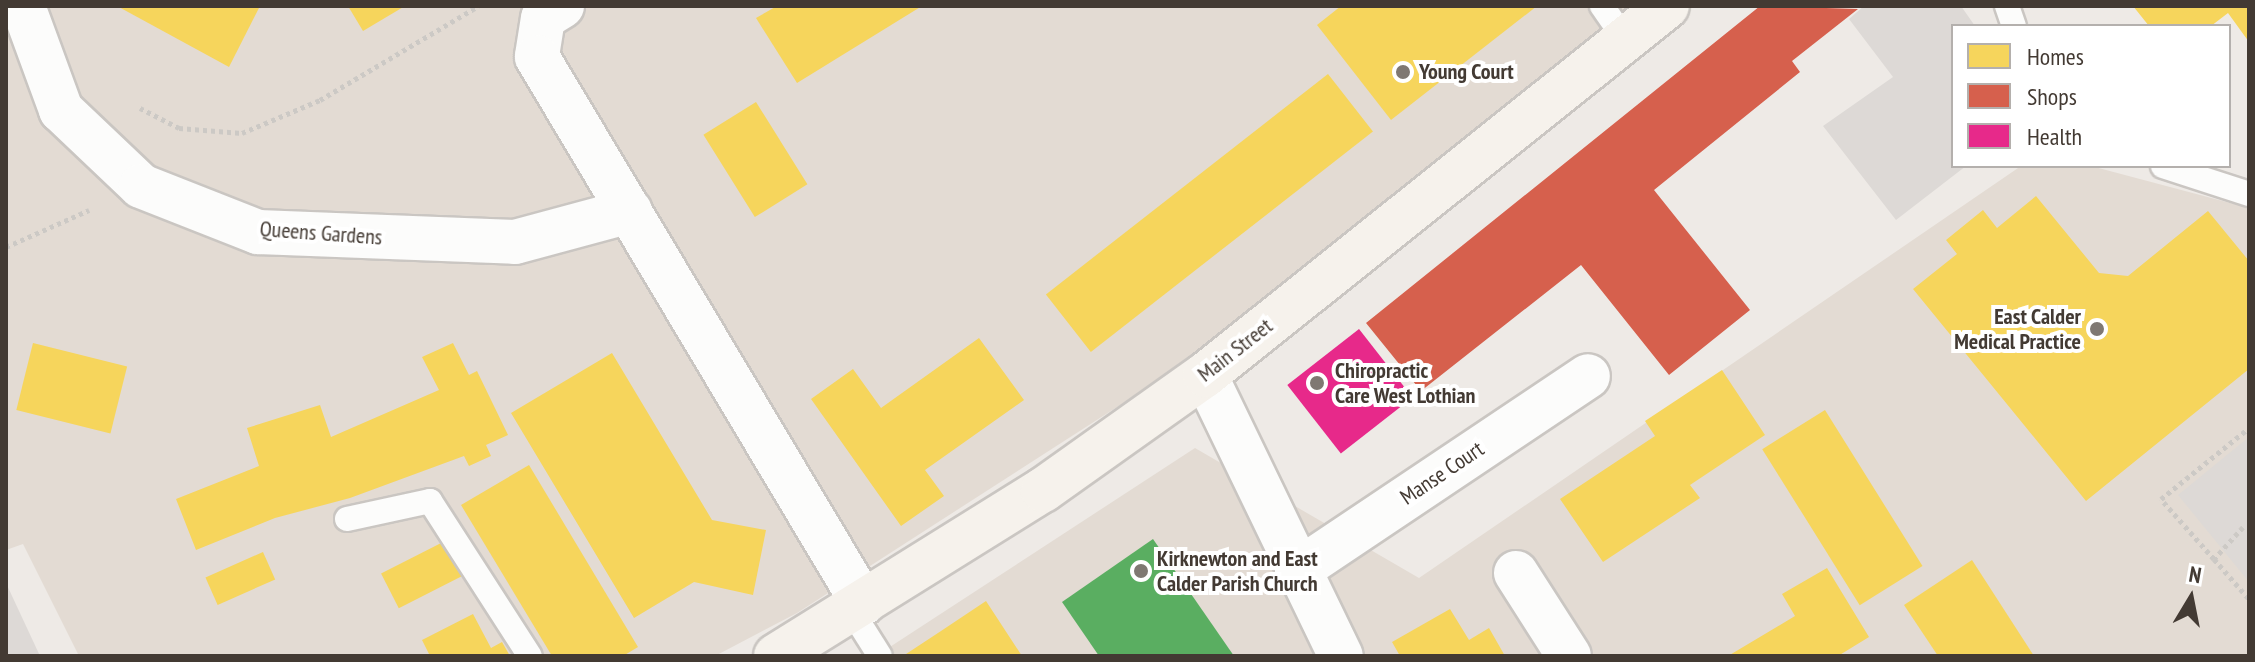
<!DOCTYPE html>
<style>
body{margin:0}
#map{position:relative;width:2255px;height:662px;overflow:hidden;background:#eeeae6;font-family:"PT Sans Narrow",sans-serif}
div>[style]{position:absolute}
.residential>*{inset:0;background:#e3dbd3}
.parking>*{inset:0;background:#ddd9d6}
.homes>*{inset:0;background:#f6d55c;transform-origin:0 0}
.shops>*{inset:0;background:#d6604d}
.health>*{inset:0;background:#e7298a;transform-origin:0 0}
.public>*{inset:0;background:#5aae61}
.path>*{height:5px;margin-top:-2.5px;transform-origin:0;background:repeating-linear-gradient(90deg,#ccc9c5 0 4px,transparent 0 8px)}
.roads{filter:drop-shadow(2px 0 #cac6c2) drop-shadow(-2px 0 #cac6c2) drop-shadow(0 2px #cac6c2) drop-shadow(0 -2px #cac6c2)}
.lane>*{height:24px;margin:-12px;padding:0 12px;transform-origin:12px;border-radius:12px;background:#fcfcfb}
.street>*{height:44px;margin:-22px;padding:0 22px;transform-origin:22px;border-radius:22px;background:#fcfcfb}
.secondary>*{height:44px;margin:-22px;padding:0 22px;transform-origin:22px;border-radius:22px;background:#f6f2ec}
.dots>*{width:22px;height:22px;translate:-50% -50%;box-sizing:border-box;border:4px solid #fff;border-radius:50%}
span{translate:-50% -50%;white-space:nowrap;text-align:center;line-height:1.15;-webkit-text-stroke:8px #fff;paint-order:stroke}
.poi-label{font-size:22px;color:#433a33;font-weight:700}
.left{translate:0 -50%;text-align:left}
.right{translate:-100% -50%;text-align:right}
.street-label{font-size:22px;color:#433a33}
.frame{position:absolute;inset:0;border:8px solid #433a33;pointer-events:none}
.legend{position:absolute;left:1951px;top:24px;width:280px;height:144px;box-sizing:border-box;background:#fff;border:2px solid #b4b0ad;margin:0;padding:10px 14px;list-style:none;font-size:24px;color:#433a33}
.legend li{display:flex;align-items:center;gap:16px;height:40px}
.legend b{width:40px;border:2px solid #b4b0ad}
.north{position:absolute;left:2151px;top:558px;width:80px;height:80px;-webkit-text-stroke:6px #fff;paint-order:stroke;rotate:10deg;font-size:22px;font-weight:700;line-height:32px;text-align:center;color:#433a33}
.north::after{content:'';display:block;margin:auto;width:28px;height:36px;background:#433a33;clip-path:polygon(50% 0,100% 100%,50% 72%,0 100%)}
</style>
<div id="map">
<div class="residential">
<i style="clip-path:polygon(6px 6px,1642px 6px,1395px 228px,797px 613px,715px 656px,79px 656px,23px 544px,6px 550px)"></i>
<i style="clip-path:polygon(2021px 166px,2091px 166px,2249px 208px,2249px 656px,876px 656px,1195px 448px,1419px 578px)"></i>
</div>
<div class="parking">
<i style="clip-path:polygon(1864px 6px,1961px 6px,1975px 26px,1953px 26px,1953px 166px,1966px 166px,1896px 220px,1823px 126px,1893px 77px,1849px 19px)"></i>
<i style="clip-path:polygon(2249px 437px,2249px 582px,2178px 495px)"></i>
<i style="clip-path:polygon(6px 583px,40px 656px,6px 656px)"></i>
</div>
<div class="homes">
<i style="clip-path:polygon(117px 6px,260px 6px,229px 67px)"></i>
<i style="clip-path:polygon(348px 6px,405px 6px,363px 31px)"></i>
<i style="clip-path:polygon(777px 6px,922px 6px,797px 83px,756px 18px)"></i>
<i style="clip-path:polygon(1341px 6px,1537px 6px,1391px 120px,1317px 25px)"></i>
<i style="clip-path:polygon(2133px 6px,2249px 6px,2249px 42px,2228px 13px,2211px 26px,2149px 26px)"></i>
<i style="left:1328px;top:74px;width:73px;height:358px;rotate:52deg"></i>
<i style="left:756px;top:102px;width:97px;height:62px;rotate:58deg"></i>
<i style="clip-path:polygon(2036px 196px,2099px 273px,2128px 276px,2208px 211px,2249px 261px,2249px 369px,2086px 501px,1913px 289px,1957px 254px,1946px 240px,1983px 210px,1997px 228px)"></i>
<i style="clip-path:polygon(979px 338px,1024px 400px,925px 470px,944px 496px,901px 526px,811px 399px,853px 369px,881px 408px)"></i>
<i style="left:33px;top:343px;width:97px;height:69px;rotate:14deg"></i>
<i style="clip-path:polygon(453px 343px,469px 375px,477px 371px,508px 435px,486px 445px,491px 456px,469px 466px,464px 456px,350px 498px,275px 518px,196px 550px,176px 499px,259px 466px,247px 428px,320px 405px,331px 437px,439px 390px,422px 357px)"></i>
<i style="clip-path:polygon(612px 353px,712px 520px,766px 530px,753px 595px,694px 582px,634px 618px,511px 413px)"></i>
<i style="clip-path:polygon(1722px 370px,1765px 435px,1690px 485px,1700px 498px,1603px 562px,1560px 499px,1655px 436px,1645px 421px)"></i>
<i style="left:1825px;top:410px;width:184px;height:74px;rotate:58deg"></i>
<i style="clip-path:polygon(529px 465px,638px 647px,623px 656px,552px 656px,461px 505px)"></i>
<i style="left:447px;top:540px;width:39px;height:74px;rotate:63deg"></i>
<i style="left:263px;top:552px;width:30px;height:63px;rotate:66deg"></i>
<i style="clip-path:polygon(1972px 560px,2034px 656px,1938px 656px,1904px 605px)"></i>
<i style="clip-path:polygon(1827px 568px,1869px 637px,1838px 656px,1728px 656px,1795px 616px,1782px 594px)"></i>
<i style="clip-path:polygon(986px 601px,1022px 656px,903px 656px,941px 631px)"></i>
<i style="clip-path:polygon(1450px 609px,1469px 640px,1489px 628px,1505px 656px,1400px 656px,1392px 642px)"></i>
<i style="clip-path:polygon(473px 614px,491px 648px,502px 642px,510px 656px,430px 656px,422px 640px)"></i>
</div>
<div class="shops">
<i style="clip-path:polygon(1760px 6px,1858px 9px,1792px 61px,1800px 72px,1654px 190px,1750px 310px,1669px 375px,1581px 265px,1421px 391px,1366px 323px)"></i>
</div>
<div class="health">
<i style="left:1359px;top:329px;width:87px;height:91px;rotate:52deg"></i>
</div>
<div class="public">
<i style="clip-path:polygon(1153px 539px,1234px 656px,1099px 656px,1062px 602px)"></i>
</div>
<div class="path">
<i style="left:140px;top:108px;width:44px;rotate:27.1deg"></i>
<i style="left:179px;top:128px;width:63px;rotate:4.5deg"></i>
<i style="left:242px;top:133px;width:85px;rotate:-22.9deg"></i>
<i style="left:320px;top:100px;width:184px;rotate:-30.7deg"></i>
<i style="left:6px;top:247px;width:91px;rotate:-24deg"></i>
<i style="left:2243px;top:527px;width:43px;rotate:132.2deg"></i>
<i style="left:2214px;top:559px;width:53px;rotate:48.8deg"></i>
<i style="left:2214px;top:559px;width:80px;rotate:-131.5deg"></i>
<i style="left:2161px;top:499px;width:113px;rotate:-38.9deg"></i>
</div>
<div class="roads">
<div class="lane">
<i style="left:1602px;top:6px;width:40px;rotate:55.1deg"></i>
<i style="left:2007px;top:6px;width:21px;rotate:71deg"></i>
<i style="left:2163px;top:166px;width:90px;rotate:18deg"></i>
<i style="left:347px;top:519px;width:85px;rotate:-12.2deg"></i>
<i style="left:430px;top:501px;width:184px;rotate:57.2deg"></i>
<i style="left:851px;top:610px;width:54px;rotate:57.8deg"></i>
</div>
<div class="street">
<i style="left:23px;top:6px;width:111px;rotate:69.9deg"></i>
<i style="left:61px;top:110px;width:110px;rotate:43.5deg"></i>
<i style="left:141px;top:186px;width:126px;rotate:21.5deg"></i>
<i style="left:258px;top:232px;width:257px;rotate:2.2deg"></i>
<i style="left:515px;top:242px;width:119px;rotate:-15.1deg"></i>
<i style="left:562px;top:6px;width:22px;rotate:148deg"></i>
<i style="left:543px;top:18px;width:39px;rotate:99deg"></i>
<i style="left:537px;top:57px;width:636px;rotate:59.16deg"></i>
<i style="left:1205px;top:375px;width:312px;rotate:64.2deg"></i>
<i style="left:1297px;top:571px;width:350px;rotate:-33.8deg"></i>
<i style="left:1516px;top:573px;width:98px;rotate:57.4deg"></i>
</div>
<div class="secondary">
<i style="left:776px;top:656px;width:314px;rotate:-31.9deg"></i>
<i style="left:1043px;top:490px;width:199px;rotate:-35.4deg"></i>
<i style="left:1205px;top:375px;width:591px;rotate:-38.61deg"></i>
</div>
</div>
<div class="dots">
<i style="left:1403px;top:72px;background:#7f7872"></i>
<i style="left:2097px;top:329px;background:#7f7872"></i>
<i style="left:1317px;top:383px;background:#7f7872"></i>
<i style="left:1141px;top:571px;background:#7f7872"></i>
</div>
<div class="poi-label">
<span class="left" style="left:1419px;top:72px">Young Court</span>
<span class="right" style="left:2081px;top:329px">East Calder<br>Medical Practice</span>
<span class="left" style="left:1335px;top:383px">Chiropractic<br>Care West Lothian</span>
<span class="left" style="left:1157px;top:571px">Kirknewton and East<br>Calder Parish Church</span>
</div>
<div class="street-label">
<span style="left:321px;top:233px;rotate:4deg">Queens Gardens</span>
<span style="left:1235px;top:350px;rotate:-38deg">Main Street</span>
<span style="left:1442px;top:473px;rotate:-34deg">Manse Court</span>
</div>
<div class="frame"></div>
<ul class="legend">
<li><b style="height:22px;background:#f6d55c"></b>Homes</li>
<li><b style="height:22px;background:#d6604d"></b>Shops</li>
<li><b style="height:22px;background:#e7298a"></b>Health</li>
</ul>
<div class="north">N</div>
</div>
